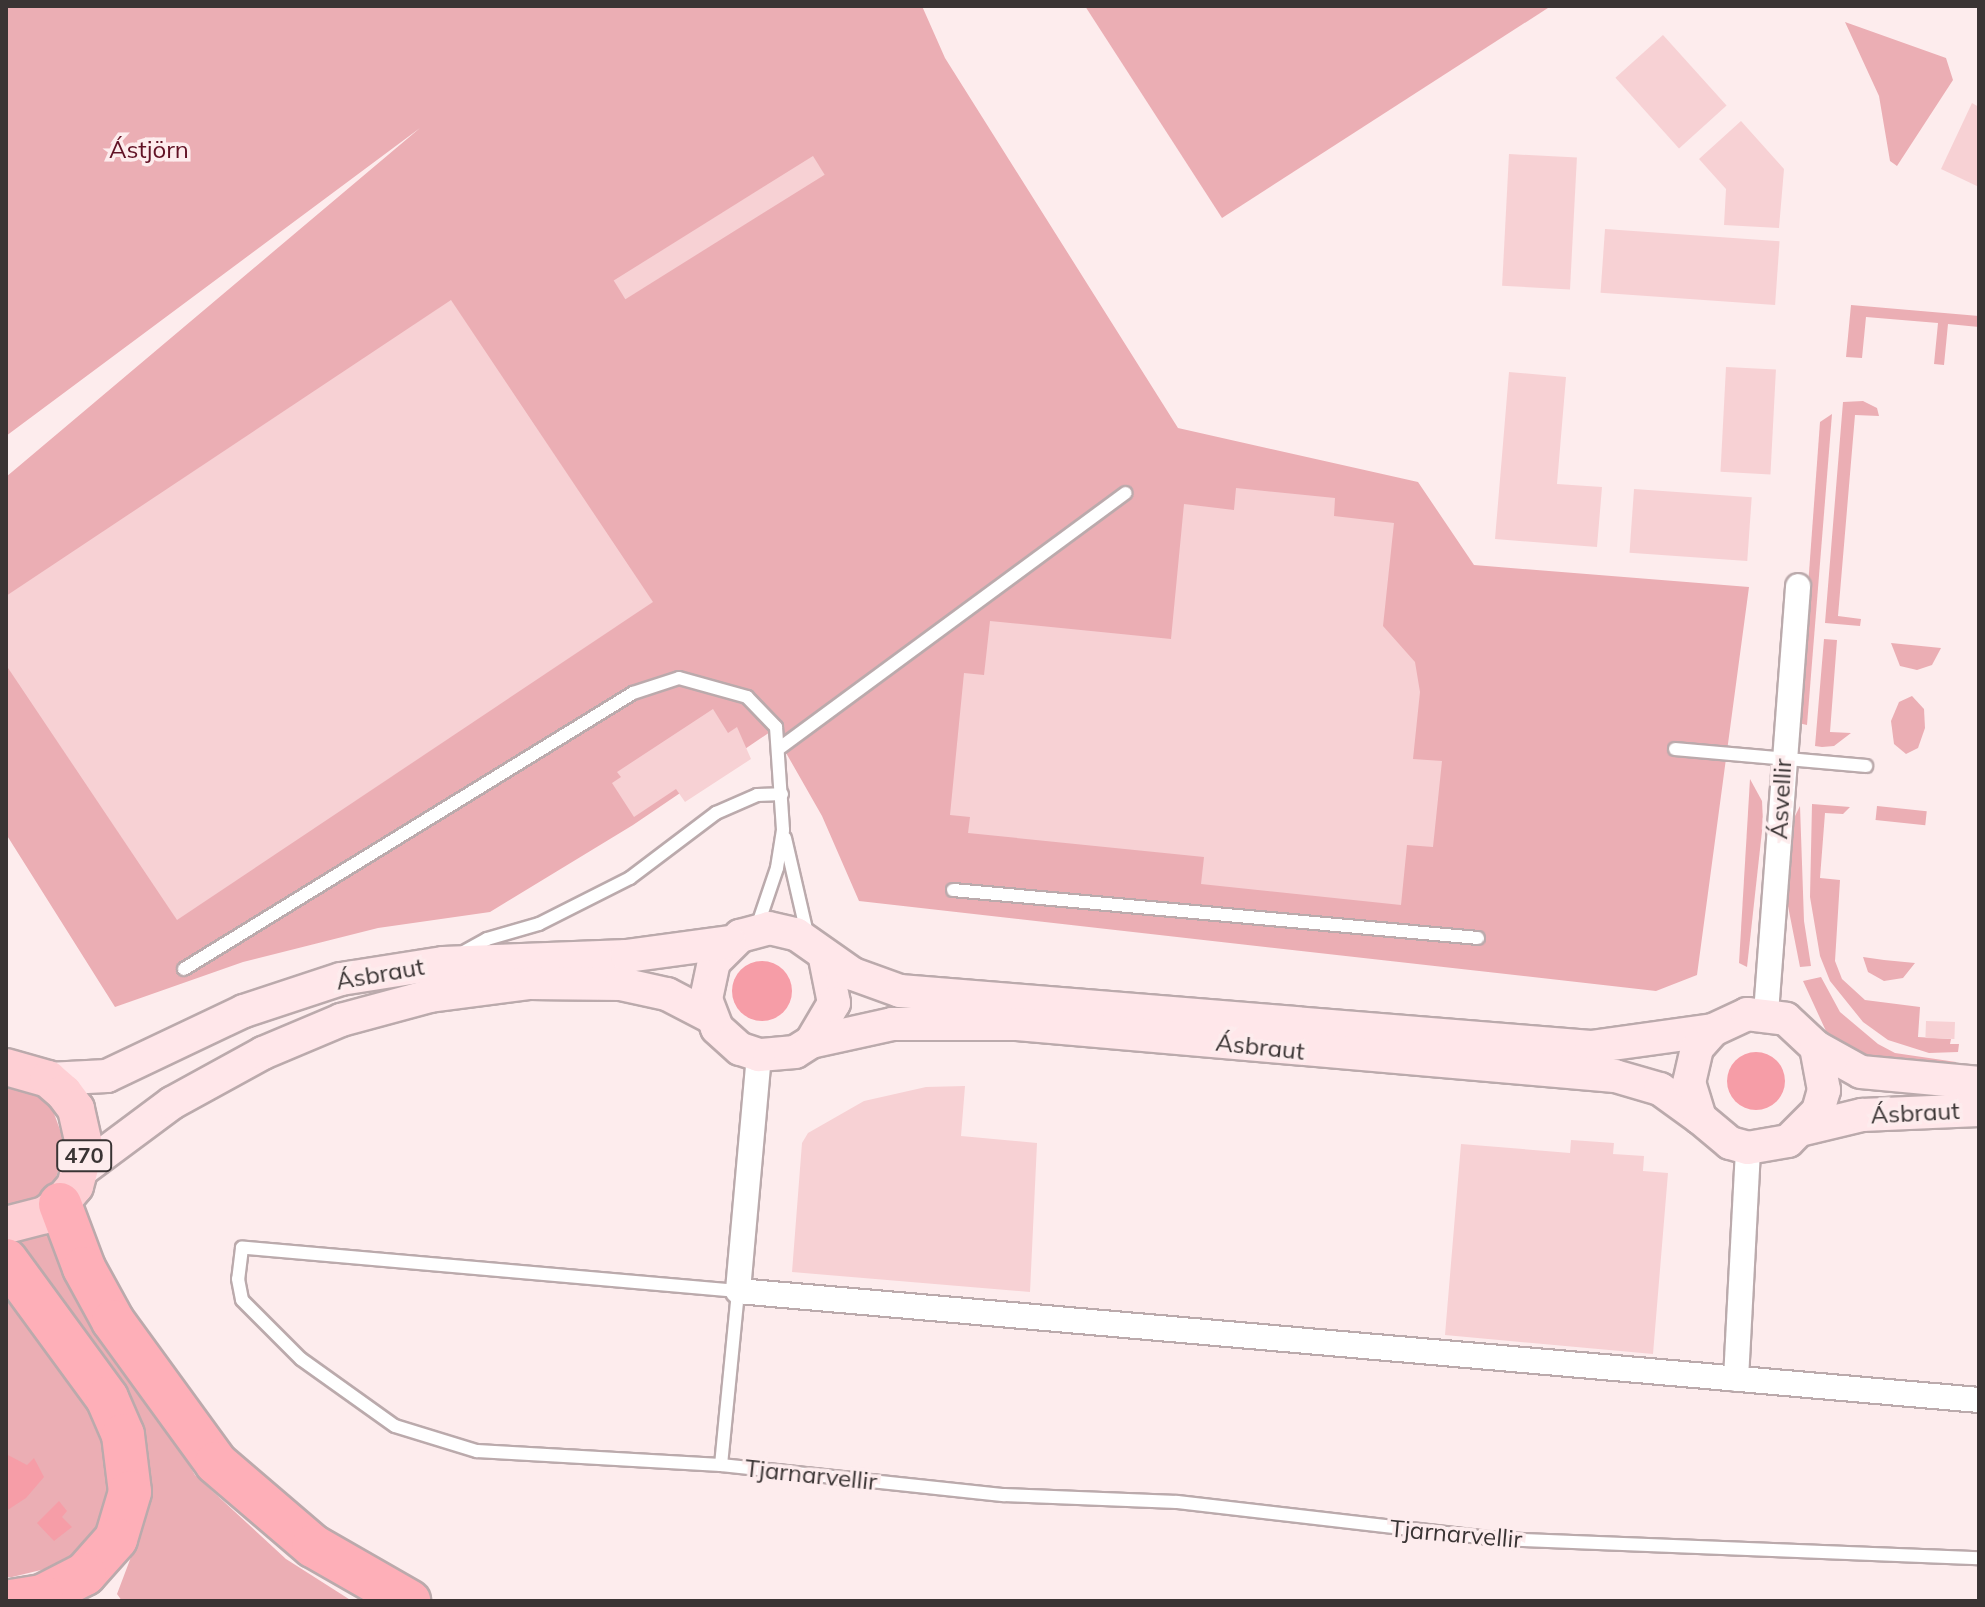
<!DOCTYPE html>
<meta charset="utf-8">
<style>
body{margin:0}
#map{position:relative;width:1985px;height:1607px;overflow:hidden;background:#fdeced;font-family:Mulish,sans-serif}
div>[style]{position:absolute}
.green>*{inset:0;background:#ebaeb4;transform-origin:0 0}
.forest>*{inset:0;background:#f69da7}
.round{border-radius:50%}
.building>*{inset:0;background:#f7d1d4;transform-origin:0 0}
.roads{filter:drop-shadow(2px 0 #bbaaac) drop-shadow(-2px 0 #bbaaac) drop-shadow(0 2px #bbaaac) drop-shadow(0 -2px #bbaaac)}
.lane>*{height:12px;margin:-6px;padding:0 6px;transform-origin:6px;border-radius:6px;background:#fff}
.street>*{height:24px;margin:-12px;padding:0 12px;transform-origin:12px;border-radius:12px;background:#fff}
.secondary>*{height:32px;margin:-16px;padding:0 16px;transform-origin:16px;border-radius:16px;background:#ffe7ea}
.primary>*{height:36px;margin:-18px;padding:0 18px;transform-origin:18px;border-radius:18px;background:#fecfd4}
.highway>*{height:42px;margin:-21px;padding:0 21px;transform-origin:21px;border-radius:21px;background:#feafb8}
span{translate:-50% -50%;white-space:nowrap;text-align:center;line-height:1.15;-webkit-text-stroke:7px #fdeced;paint-order:stroke}
.shield-label span{padding:2px 6px;background:#fdeced;border:2px solid;border-radius:6px;-webkit-text-stroke-width:0}
.shield-label{font-size:22px;color:#3a3434;font-weight:700}
.park-label{font-size:24px;color:#611225}
.street-label{font-size:24px;color:#3a3434}
.frame{position:absolute;inset:0;border:8px solid #3a3434;pointer-events:none}
</style>
<div id="map">
<div class="green">
<i style="clip-path:polygon(6px 6px,922px 6px,945px 58px,1178px 428px,1418px 482px,1474px 565px,1749px 587px,1697px 975px,1656px 991px,859px 901px,822px 816px,773px 730px,633px 825px,490px 912px,378px 928px,243px 962px,115px 1007px,6px 834px,6px 477px,420px 128px,6px 436px)"></i>
<i style="clip-path:polygon(1085px 6px,1551px 6px,1222px 218px)"></i>
<i style="clip-path:polygon(1845px 22px,1946px 58px,1953px 80px,1897px 166px,1890px 161px,1879px 96px)"></i>
<i style="clip-path:polygon(1851px 305px,1979px 316px,1979px 327px,1948px 324px,1944px 365px,1934px 364px,1938px 323px,1866px 317px,1862px 358px,1846px 357px)"></i>
<i style="clip-path:polygon(1863px 401px,1877px 408px,1879px 416px,1855px 415px,1838px 616px,1861px 619px,1860px 626px,1825px 623px,1843px 402px)"></i>
<i style="clip-path:polygon(1832px 414px,1807px 725px,1798px 723px,1820px 422px)"></i>
<i style="clip-path:polygon(1824px 639px,1837px 640px,1830px 732px,1851px 733px,1834px 746px,1822px 747px,1815px 746px)"></i>
<i style="clip-path:polygon(1891px 643px,1941px 648px,1932px 665px,1917px 670px,1900px 666px)"></i>
<i style="clip-path:polygon(1912px 696px,1924px 709px,1925px 728px,1918px 748px,1906px 754px,1894px 744px,1891px 721px,1899px 702px)"></i>
<i style="clip-path:polygon(1750px 779px,1762px 801px,1763px 822px,1747px 967px,1739px 963px)"></i>
<i style="clip-path:polygon(1812px 804px,1850px 807px,1843px 814px,1825px 813px,1820px 878px,1840px 880px,1835px 961px,1842px 979px,1865px 1000px,1920px 1007px,1918px 1037px,1951px 1039px,1950px 1044px,1959px 1044px,1958px 1052px,1929px 1053px,1888px 1040px,1863px 1022px,1830px 981px,1820px 956px,1810px 897px)"></i>
<i style="clip-path:polygon(1800px 806px,1804px 921px,1811px 966px,1800px 967px,1787px 901px,1791px 824px)"></i>
<i style="left:1877px;top:806px;width:50px;height:14px;rotate:6deg"></i>
<i style="clip-path:polygon(1863px 957px,1884px 960px,1915px 963px,1903px 978px,1884px 981px,1868px 972px)"></i>
<i style="clip-path:polygon(1821px 977px,1840px 1012px,1878px 1044px,1895px 1053px,1956px 1062px,1955px 1073px,1884px 1068px,1831px 1042px,1803px 981px)"></i>
<i style="clip-path:polygon(6px 1086px,36px 1094px,52px 1108px,66px 1146px,54px 1184px,40px 1198px,6px 1209px)"></i>
<i style="clip-path:polygon(48px 1230px,195px 1475px,286px 1559px,352px 1601px,122px 1601px,117px 1594px,145px 1520px,145px 1491px,12px 1243px)"></i>
<i style="clip-path:polygon(6px 1286px,103px 1427px,112px 1465px,107px 1504px,92px 1536px,70px 1563px,12px 1577px,6px 1577px)"></i>
</div>
<div class="forest">
<i class="round" style="left:732px;top:961px;width:60px;height:60px"></i>
<i class="round" style="left:1727px;top:1052px;width:58px;height:58px"></i>
<i style="clip-path:polygon(6px 1454px,27px 1465px,34px 1458px,44px 1477px,26px 1498px,6px 1511px)"></i>
<i style="clip-path:polygon(59px 1501px,67px 1511px,62px 1517px,72px 1527px,54px 1541px,37px 1523px)"></i>
</div>
<div class="building">
<i style="left:1663px;top:35px;width:95px;height:64px;rotate:48deg"></i>
<i style="clip-path:polygon(1972px 103px,1979px 107px,1979px 187px,1941px 169px)"></i>
<i style="clip-path:polygon(1741px 121px,1784px 169px,1779px 228px,1724px 225px,1726px 189px,1699px 159px)"></i>
<i style="left:1509px;top:154px;width:68px;height:132px;rotate:3deg"></i>
<i style="left:813px;top:156px;width:22px;height:235px;rotate:58deg"></i>
<i style="left:1605px;top:229px;width:175px;height:64px;rotate:4deg"></i>
<i style="clip-path:polygon(451px 300px,653px 602px,177px 920px,6px 665px,6px 596px)"></i>
<i style="left:1726px;top:367px;width:50px;height:105px;rotate:3deg"></i>
<i style="clip-path:polygon(1509px 372px,1566px 377px,1557px 484px,1602px 487px,1597px 547px,1495px 539px)"></i>
<i style="clip-path:polygon(1236px 488px,1335px 498px,1334px 516px,1394px 523px,1383px 626px,1415px 662px,1420px 692px,1413px 759px,1442px 761px,1433px 847px,1407px 845px,1401px 905px,1201px 884px,1204px 857px,968px 833px,970px 817px,950px 815px,964px 673px,984px 675px,990px 621px,1171px 639px,1184px 504px,1234px 510px)"></i>
<i style="left:1634px;top:489px;width:118px;height:64px;rotate:4deg"></i>
<i style="clip-path:polygon(713px 709px,728px 733px,737px 727px,751px 759px,685px 802px,676px 789px,634px 817px,612px 783px,621px 777px,617px 772px)"></i>
<i style="left:1926px;top:1021px;width:29px;height:17px;rotate:2deg"></i>
<i style="clip-path:polygon(965px 1086px,961px 1136px,1037px 1143px,1030px 1292px,792px 1272px,802px 1143px,808px 1133px,864px 1101px,926px 1087px)"></i>
<i style="clip-path:polygon(1571px 1140px,1614px 1143px,1613px 1154px,1644px 1156px,1643px 1171px,1668px 1173px,1653px 1354px,1445px 1335px,1461px 1144px,1570px 1153px)"></i>
</div>
<div class="roads">
<div class="lane">
<i style="left:781px;top:747px;width:428px;rotate:-36.4deg"></i>
<i style="left:1675px;top:749px;width:192px;rotate:5.1deg"></i>
<i style="left:785px;top:838px;width:98px;rotate:77deg"></i>
<i style="left:953px;top:890px;width:527px;rotate:5.22deg"></i>
<i style="left:460px;top:954px;width:31px;rotate:-29deg"></i>
<i style="left:487px;top:939px;width:54px;rotate:-16.1deg"></i>
<i style="left:539px;top:924px;width:102px;rotate:-26.8deg"></i>
<i style="left:630px;top:878px;width:108px;rotate:-37.1deg"></i>
<i style="left:716px;top:813px;width:45px;rotate:-23.7deg"></i>
<i style="left:757px;top:795px;width:25px;rotate:-2deg"></i>
<i style="left:184px;top:969px;width:527px;rotate:-31.58deg"></i>
<i style="left:633px;top:693px;width:48px;rotate:-18.1deg"></i>
<i style="left:679px;top:678px;width:71px;rotate:15.6deg"></i>
<i style="left:747px;top:697px;width:42px;rotate:46deg"></i>
<i style="left:776px;top:727px;width:103px;rotate:86.1deg"></i>
<i style="left:783px;top:830px;width:38px;rotate:99deg"></i>
<i style="left:777px;top:868px;width:62px;rotate:108.7deg"></i>
<i style="left:721px;top:1465px;width:175px;rotate:-84.4deg"></i>
<i style="left:738px;top:1291px;width:498px;rotate:-175deg"></i>
<i style="left:242px;top:1248px;width:31px;rotate:97deg"></i>
<i style="left:238px;top:1279px;width:21px;rotate:79deg"></i>
<i style="left:242px;top:1300px;width:83px;rotate:45deg"></i>
<i style="left:301px;top:1359px;width:115px;rotate:35.5deg"></i>
<i style="left:395px;top:1426px;width:86px;rotate:17deg"></i>
<i style="left:477px;top:1451px;width:244px;rotate:3.3deg"></i>
<i style="left:721px;top:1465px;width:285px;rotate:6.1deg"></i>
<i style="left:1004px;top:1495px;width:173px;rotate:2.3deg"></i>
<i style="left:1177px;top:1502px;width:323px;rotate:6.6deg"></i>
<i style="left:1498px;top:1539px;width:481px;rotate:2.3deg"></i>
</div>
<div class="street">
<i style="left:1766px;top:1013px;width:428px;rotate:-85.7deg"></i>
<i style="left:759px;top:1055px;width:237px;rotate:95.1deg"></i>
<i style="left:738px;top:1291px;width:1246px;rotate:5.02deg"></i>
<i style="left:1736px;top:1379px;width:231px;rotate:-87deg"></i>
</div>
<div class="secondary">
<i style="left:825px;top:958px;width:46px;rotate:78.7deg"></i>
<i style="left:834px;top:1003px;width:45px;rotate:120.5deg"></i>
<i style="left:811px;top:1042px;width:19px;rotate:148deg"></i>
<i style="left:795px;top:1052px;width:36px;rotate:175deg"></i>
<i style="left:759px;top:1055px;width:20px;rotate:-162deg"></i>
<i style="left:740px;top:1049px;width:31px;rotate:-138deg"></i>
<i style="left:717px;top:1028px;width:31px;rotate:-111deg"></i>
<i style="left:706px;top:999px;width:38px;rotate:-78deg"></i>
<i style="left:714px;top:962px;width:37px;rotate:-45deg"></i>
<i style="left:740px;top:936px;width:30px;rotate:-15deg"></i>
<i style="left:769px;top:928px;width:28px;rotate:13deg"></i>
<i style="left:796px;top:934px;width:70px;rotate:35.1deg"></i>
<i style="left:853px;top:974px;width:50px;rotate:19.9deg"></i>
<i style="left:900px;top:991px;width:693px;rotate:4.63deg"></i>
<i style="left:1591px;top:1047px;width:123px;rotate:-7.9deg"></i>
<i style="left:811px;top:1042px;width:83px;rotate:-12.5deg"></i>
<i style="left:892px;top:1024px;width:125px"></i>
<i style="left:1017px;top:1024px;width:600px;rotate:4.97deg"></i>
<i style="left:1615px;top:1076px;width:47px;rotate:16.1deg"></i>
<i style="left:1660px;top:1089px;width:49px;rotate:35.9deg"></i>
<i style="left:1816px;top:1047px;width:44px;rotate:79.5deg"></i>
<i style="left:1824px;top:1090px;width:22px;rotate:106deg"></i>
<i style="left:1818px;top:1111px;width:42px;rotate:135deg"></i>
<i style="left:1788px;top:1141px;width:41px;rotate:170.1deg"></i>
<i style="left:1748px;top:1148px;width:19px;rotate:-164deg"></i>
<i style="left:1730px;top:1143px;width:39px;rotate:-140deg"></i>
<i style="left:1700px;top:1118px;width:37px;rotate:-107deg"></i>
<i style="left:1689px;top:1083px;width:36px;rotate:-77deg"></i>
<i style="left:1697px;top:1048px;width:24px;rotate:-48deg"></i>
<i style="left:1713px;top:1030px;width:38px;rotate:-25deg"></i>
<i style="left:1747px;top:1014px;width:39px;rotate:7deg"></i>
<i style="left:1786px;top:1019px;width:41px;rotate:43deg"></i>
<i style="left:1816px;top:1047px;width:51px;rotate:29.1deg"></i>
<i style="left:1861px;top:1072px;width:119px;rotate:5.3deg"></i>
<i style="left:48px;top:1079px;width:59px;rotate:-2.9deg"></i>
<i style="left:107px;top:1076px;width:152px;rotate:-25.4deg"></i>
<i style="left:244px;top:1011px;width:102px;rotate:-18.3deg"></i>
<i style="left:341px;top:979px;width:103px;rotate:-8.9deg"></i>
<i style="left:443px;top:963px;width:184px;rotate:-2.2deg"></i>
<i style="left:627px;top:956px;width:104px;rotate:-7.7deg"></i>
<i style="left:1804px;top:1129px;width:60px;rotate:-13.6deg"></i>
<i style="left:1862px;top:1115px;width:117px;rotate:-2.4deg"></i>
<i style="left:82px;top:1170px;width:112px;rotate:-36.7deg"></i>
<i style="left:172px;top:1103px;width:104px;rotate:-28.8deg"></i>
<i style="left:263px;top:1053px;width:85px;rotate:-22.9deg"></i>
<i style="left:341px;top:1020px;width:92px;rotate:-15.1deg"></i>
<i style="left:430px;top:996px;width:101px;rotate:-7.4deg"></i>
<i style="left:530px;top:983px;width:91px;rotate:0.6deg"></i>
<i style="left:621px;top:984px;width:47px;rotate:12.3deg"></i>
<i style="left:667px;top:994px;width:50px;rotate:27.6deg"></i>
</div>
<div class="primary">
<i style="left:6px;top:1067px;width:44px;rotate:15.9deg"></i>
<i style="left:48px;top:1079px;width:21px;rotate:41deg"></i>
<i style="left:64px;top:1093px;width:20px;rotate:53deg"></i>
<i style="left:76px;top:1109px;width:41px;rotate:77.3deg"></i>
<i style="left:85px;top:1149px;width:38px;rotate:105deg"></i>
<i style="left:75px;top:1186px;width:23px;rotate:130deg"></i>
<i style="left:60px;top:1204px;width:19px;rotate:144deg"></i>
<i style="left:45px;top:1215px;width:40px;rotate:165.6deg"></i>
</div>
<div class="highway">
<i style="left:60px;top:1204px;width:68px;rotate:69.4deg"></i>
<i style="left:84px;top:1268px;width:60px;rotate:61.3deg"></i>
<i style="left:113px;top:1321px;width:175px;rotate:54deg"></i>
<i style="left:216px;top:1463px;width:128px;rotate:40.6deg"></i>
<i style="left:313px;top:1546px;width:111px;rotate:29.8deg"></i>
<i style="left:6px;top:1260px;width:171px;rotate:53.8deg"></i>
<i style="left:107px;top:1398px;width:40px;rotate:66.6deg"></i>
<i style="left:123px;top:1435px;width:57px;rotate:83deg"></i>
<i style="left:130px;top:1492px;width:49px;rotate:106.6deg"></i>
<i style="left:116px;top:1539px;width:47px;rotate:131.5deg"></i>
<i style="left:85px;top:1574px;width:48px;rotate:152.9deg"></i>
<i style="left:42px;top:1596px;width:33px;rotate:171deg"></i>
</div>
</div>
<div class="shield-label">
<span style="left:84px;top:1156px">470</span>
</div>
<div class="park-label">
<span style="left:149px;top:150px">Ástjörn</span>
</div>
<div class="street-label">
<span style="left:1781px;top:799px;rotate:-87deg">Ásvellir</span>
<span style="left:380px;top:974px;rotate:-10deg">Ásbraut</span>
<span style="left:1260px;top:1047px;rotate:6deg">Ásbraut</span>
<span style="left:1915px;top:1113px;rotate:-3deg">Ásbraut</span>
<span style="left:811px;top:1475px;rotate:6deg">Tjarnarvellir</span>
<span style="left:1456px;top:1534px;rotate:5deg">Tjarnarvellir</span>
</div>
<div class="frame"></div>
</div>
